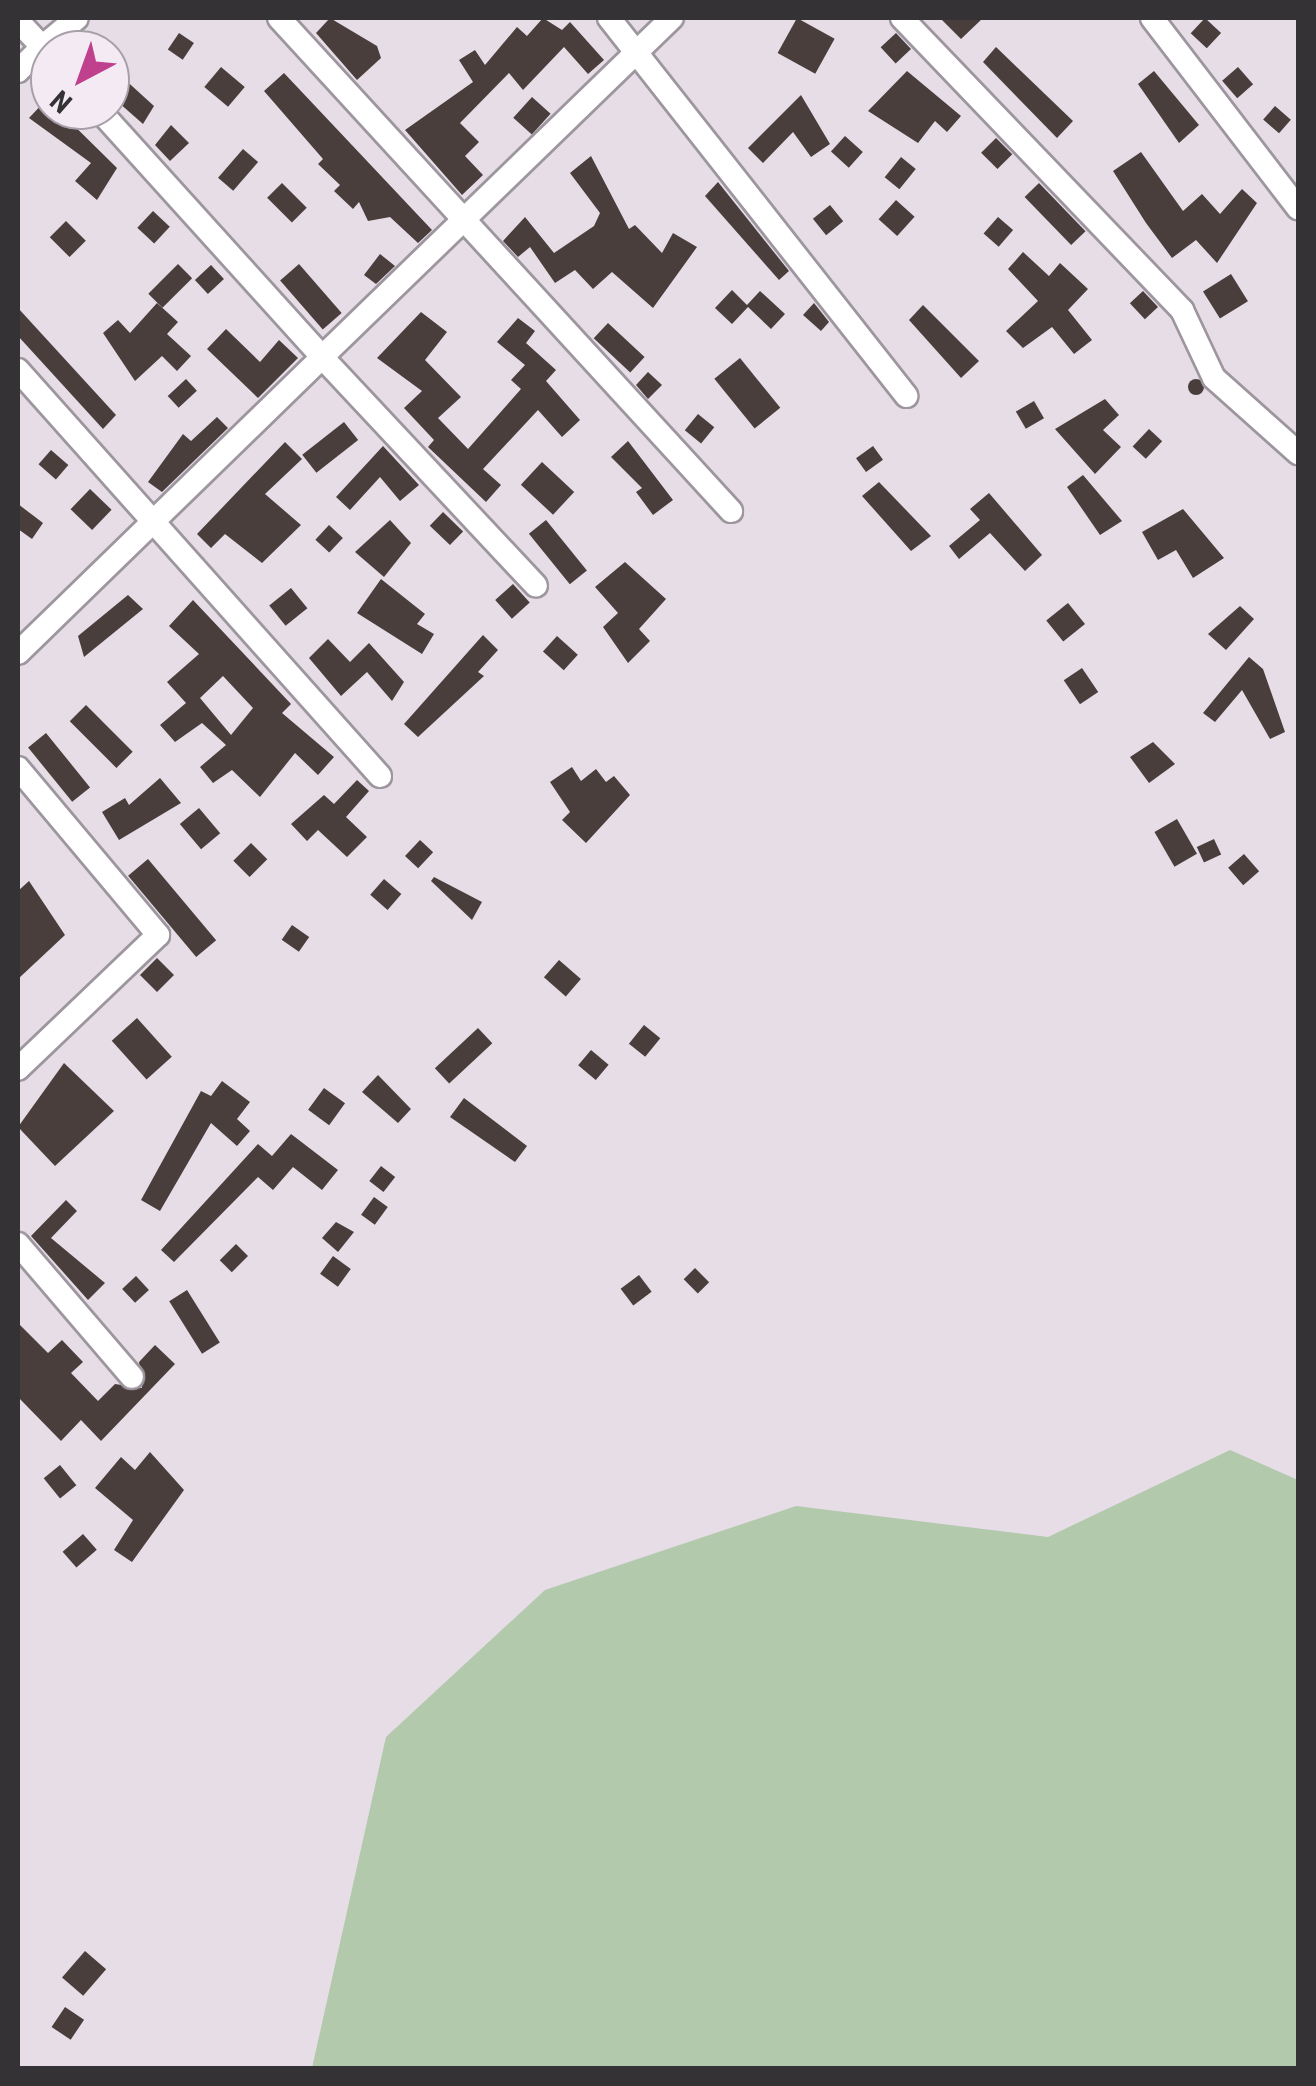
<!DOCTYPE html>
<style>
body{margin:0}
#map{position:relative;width:1316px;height:2086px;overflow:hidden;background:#e6dde7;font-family:"Roboto Condensed",sans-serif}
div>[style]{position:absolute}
.green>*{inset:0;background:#b2c9ac}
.building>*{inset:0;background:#493e3b;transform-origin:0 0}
.round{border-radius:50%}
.roads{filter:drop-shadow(2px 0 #9e969f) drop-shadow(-2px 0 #9e969f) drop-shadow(0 2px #9e969f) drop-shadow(0 -2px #9e969f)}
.minor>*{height:22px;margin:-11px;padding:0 11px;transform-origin:11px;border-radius:11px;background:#fff}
span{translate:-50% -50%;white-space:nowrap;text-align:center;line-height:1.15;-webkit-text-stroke:10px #f3eaf4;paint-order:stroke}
.frame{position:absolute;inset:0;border:20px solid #353235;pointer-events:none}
.north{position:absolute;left:30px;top:30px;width:100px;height:100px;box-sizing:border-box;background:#f3eaf4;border:2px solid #a7a0a8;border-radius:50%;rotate:221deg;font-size:28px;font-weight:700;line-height:40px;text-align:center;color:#353235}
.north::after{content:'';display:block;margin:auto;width:35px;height:45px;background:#bf408c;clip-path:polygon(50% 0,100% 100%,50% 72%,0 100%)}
</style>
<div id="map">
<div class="green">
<i style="clip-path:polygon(1230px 1450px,1298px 1480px,1298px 2068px,312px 2068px,386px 1737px,545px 1590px,796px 1506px,1048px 1537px)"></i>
</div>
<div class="building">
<i style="clip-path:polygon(330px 18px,377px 46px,381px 58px,357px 80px,316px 33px)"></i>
<i style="clip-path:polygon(543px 18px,562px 30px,570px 22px,604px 60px,588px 74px,564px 47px,523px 90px,509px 73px,460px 123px,479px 142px,465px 156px,483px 175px,462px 195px,405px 130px,473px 82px,459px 60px,475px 50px,485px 65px,517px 27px,527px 36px)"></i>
<i style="left:797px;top:18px;width:43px;height:40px;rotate:29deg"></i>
<i style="clip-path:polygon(940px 18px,983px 18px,961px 39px)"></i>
<i style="left:1205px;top:18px;width:22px;height:21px;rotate:43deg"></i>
<i style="left:179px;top:33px;width:18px;height:20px;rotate:34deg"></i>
<i style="left:896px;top:33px;width:22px;height:21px;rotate:47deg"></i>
<i style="clip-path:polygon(996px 47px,1073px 121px,1057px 138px,983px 62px)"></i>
<i style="clip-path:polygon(110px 66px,154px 106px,143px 124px,110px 95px)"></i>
<i style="left:221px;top:67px;width:31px;height:26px;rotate:40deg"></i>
<i style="left:1238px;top:67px;width:23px;height:21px;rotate:49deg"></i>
<i style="clip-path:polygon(907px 71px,961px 116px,947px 132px,935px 121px,918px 143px,868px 111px)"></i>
<i style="clip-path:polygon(1154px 71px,1199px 125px,1179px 143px,1138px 84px)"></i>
<i style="clip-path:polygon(284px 73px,432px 230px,418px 243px,390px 217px,368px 221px,359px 202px,353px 209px,334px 191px,340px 185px,318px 164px,323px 159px,264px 91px)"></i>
<i style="clip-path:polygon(801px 95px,830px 144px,811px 157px,793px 132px,763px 163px,748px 148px)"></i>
<i style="left:532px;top:97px;width:25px;height:28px;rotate:42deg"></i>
<i style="clip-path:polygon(47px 99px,117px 168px,97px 200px,75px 181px,91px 163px,29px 118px)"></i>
<i style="left:1275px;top:106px;width:21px;height:18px;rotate:41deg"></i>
<i style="clip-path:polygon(171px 125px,189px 143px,170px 161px,155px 145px)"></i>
<i style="left:845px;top:136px;width:24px;height:21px;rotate:42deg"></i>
<i style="left:996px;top:138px;width:23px;height:21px;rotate:45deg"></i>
<i style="left:243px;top:149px;width:20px;height:38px;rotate:41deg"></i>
<i style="clip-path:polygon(1141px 152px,1183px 211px,1202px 194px,1220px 214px,1242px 189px,1257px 203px,1217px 263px,1196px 240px,1172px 258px,1146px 223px,1113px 171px)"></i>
<i style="clip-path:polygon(591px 156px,629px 229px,635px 225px,662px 253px,673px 233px,697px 247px,653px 308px,612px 272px,593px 289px,575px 270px,555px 283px,530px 247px,518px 257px,503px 241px,525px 217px,554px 253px,594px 226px,600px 213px,570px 173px)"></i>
<i style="left:901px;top:157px;width:19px;height:26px;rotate:39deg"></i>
<i style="clip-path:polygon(718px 182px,789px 271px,779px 280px,705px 196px)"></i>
<i style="left:282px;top:183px;width:35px;height:21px;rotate:45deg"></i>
<i style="left:1039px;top:183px;width:67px;height:20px;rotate:46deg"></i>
<i style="left:896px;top:200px;width:25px;height:26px;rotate:42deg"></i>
<i style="left:830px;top:205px;width:21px;height:22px;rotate:51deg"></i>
<i style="left:153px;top:211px;width:23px;height:23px;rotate:43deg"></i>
<i style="left:998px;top:217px;width:20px;height:22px;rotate:41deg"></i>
<i style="left:66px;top:221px;width:28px;height:23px;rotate:45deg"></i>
<i style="clip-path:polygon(1023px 252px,1049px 276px,1060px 263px,1088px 289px,1068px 310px,1092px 340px,1074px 354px,1052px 327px,1023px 348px,1006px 331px,1038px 301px,1008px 269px)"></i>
<i style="clip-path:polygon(380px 254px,395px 266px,376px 284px,364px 275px)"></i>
<i style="left:178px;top:264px;width:20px;height:42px;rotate:45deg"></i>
<i style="left:299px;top:264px;width:65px;height:25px;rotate:49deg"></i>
<i style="left:211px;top:265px;width:19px;height:22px;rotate:47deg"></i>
<i style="left:1231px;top:274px;width:32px;height:33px;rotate:58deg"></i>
<i style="clip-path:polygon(732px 290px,747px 305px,760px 291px,785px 314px,771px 329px,748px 307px,732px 324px,715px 308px)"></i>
<i style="left:1143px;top:291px;width:22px;height:18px;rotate:47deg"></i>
<i style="clip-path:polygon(157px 303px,178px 322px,167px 334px,191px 356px,177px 371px,162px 356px,135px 381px,103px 333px,118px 320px,130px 333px)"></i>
<i style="clip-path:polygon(814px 303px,829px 322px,821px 331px,803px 315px)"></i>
<i style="clip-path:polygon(923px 305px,979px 361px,961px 378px,909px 320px)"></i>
<i style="clip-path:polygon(18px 308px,116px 415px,103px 429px,18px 336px)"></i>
<i style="clip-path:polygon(421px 312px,447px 332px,425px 360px,461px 397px,438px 418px,468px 449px,521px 389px,511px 380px,525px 365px,497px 342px,518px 318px,535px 331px,526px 343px,556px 370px,546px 381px,580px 420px,562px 437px,538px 410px,483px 469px,501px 485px,486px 502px,428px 447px,434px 440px,404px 408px,422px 391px,377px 358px)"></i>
<i style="left:608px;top:323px;width:50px;height:21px;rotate:43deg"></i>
<i style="clip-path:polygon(226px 329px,260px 362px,279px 340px,298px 358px,258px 398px,207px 349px)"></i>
<i style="left:740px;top:358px;width:64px;height:33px;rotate:51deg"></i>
<i style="clip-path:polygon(648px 372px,662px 385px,648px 399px,636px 385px)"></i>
<i class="round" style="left:1188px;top:379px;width:16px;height:16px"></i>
<i style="left:186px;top:379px;width:16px;height:25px;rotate:47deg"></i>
<i style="clip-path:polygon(1105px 399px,1119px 415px,1103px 430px,1121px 447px,1095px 474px,1055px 429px)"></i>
<i style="left:1034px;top:401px;width:20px;height:21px;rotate:60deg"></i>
<i style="left:698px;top:414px;width:21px;height:21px;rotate:39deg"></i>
<i style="clip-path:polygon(217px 417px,228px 428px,162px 492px,148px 482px,183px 434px,191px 441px)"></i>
<i style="left:344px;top:422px;width:23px;height:53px;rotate:52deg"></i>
<i style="left:1149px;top:429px;width:18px;height:24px;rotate:43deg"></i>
<i style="clip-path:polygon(628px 441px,673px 500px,653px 515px,636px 492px,642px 488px,611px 457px)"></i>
<i style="clip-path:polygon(285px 442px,302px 459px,265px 494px,301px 525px,262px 563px,225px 534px,211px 548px,197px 534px)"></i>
<i style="clip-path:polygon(383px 446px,419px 485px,400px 501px,380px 477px,350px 510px,336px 497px)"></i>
<i style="left:873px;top:446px;width:17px;height:21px;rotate:54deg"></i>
<i style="left:51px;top:450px;width:23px;height:19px;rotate:41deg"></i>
<i style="left:542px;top:462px;width:44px;height:31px;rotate:43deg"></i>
<i style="clip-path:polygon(1083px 475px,1122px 521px,1100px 535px,1067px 487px)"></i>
<i style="clip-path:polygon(879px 482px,931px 536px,911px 551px,862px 496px)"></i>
<i style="left:90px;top:489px;width:30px;height:28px;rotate:44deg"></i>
<i style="clip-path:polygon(989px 493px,1042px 555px,1025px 571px,990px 533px,959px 559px,949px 546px,980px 520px,970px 509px)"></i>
<i style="clip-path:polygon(18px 504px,43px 523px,32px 539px,18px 529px)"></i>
<i style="clip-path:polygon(1183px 509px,1224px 558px,1193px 578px,1176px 550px,1158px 560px,1142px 532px)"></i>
<i style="left:443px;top:512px;width:28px;height:19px;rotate:44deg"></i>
<i style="clip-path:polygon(390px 520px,411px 543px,384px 577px,355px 552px)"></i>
<i style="left:546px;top:520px;width:65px;height:22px;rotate:51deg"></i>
<i style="left:329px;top:525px;width:19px;height:20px;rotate:43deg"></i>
<i style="clip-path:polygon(625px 562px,666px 599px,639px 629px,650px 641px,628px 663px,603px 627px,618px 613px,595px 587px)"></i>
<i style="clip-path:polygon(381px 579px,425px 614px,417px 624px,434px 634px,422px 654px,357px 613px)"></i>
<i style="left:513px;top:584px;width:25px;height:24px;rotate:48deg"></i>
<i style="left:291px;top:588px;width:26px;height:28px;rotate:51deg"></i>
<i style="clip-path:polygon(128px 595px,143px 609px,84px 657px,78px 636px)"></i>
<i style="clip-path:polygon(evenodd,193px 600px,291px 704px,282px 713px,334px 757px,318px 775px,295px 753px,260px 797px,232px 770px,213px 783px,200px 767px,226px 745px,202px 723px,175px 742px,160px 725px,186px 703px,167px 682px,199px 654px,169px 626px,193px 600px,223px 676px,253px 708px,231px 735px,200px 698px,223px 676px)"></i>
<i style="left:1068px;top:603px;width:27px;height:28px;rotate:51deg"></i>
<i style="clip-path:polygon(1240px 606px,1254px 619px,1226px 650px,1208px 634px)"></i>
<i style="clip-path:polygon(483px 635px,498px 650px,478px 672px,484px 676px,418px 737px,404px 724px)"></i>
<i style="left:557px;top:636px;width:28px;height:21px;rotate:42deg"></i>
<i style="clip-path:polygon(328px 639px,350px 662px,369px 643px,404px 682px,392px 701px,367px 672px,341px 696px,309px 658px)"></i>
<i style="clip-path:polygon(1249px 657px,1263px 669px,1285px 732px,1270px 739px,1242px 690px,1215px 722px,1203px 713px)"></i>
<i style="left:1082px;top:668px;width:29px;height:22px;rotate:56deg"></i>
<i style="left:86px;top:705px;width:66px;height:23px;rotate:45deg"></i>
<i style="left:46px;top:733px;width:70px;height:23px;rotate:51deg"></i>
<i style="clip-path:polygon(1153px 742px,1175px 764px,1149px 783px,1130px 757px)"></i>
<i style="clip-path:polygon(572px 767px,581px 781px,596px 769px,606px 782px,614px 776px,630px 795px,586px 843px,562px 820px,570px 812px,550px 782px)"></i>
<i style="clip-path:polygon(160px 778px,181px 803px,119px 840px,102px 812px,125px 798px,129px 805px)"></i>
<i style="clip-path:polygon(357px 780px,369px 791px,346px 817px,367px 837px,347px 857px,318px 830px,307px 841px,291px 824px,324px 795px,334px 804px)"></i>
<i style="left:199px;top:808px;width:33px;height:25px;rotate:50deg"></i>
<i style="left:1177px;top:819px;width:40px;height:26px;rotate:60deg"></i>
<i style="left:1214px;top:839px;width:17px;height:19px;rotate:65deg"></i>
<i style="left:420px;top:840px;width:18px;height:22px;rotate:43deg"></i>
<i style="left:251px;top:843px;width:23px;height:25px;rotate:45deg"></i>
<i style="left:1244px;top:854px;width:23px;height:21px;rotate:49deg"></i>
<i style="left:148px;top:859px;width:106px;height:26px;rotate:50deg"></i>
<i style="clip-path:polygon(434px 877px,482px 902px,472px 920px,431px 881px)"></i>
<i style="left:384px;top:879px;width:23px;height:21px;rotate:41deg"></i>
<i style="clip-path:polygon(29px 881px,65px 935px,18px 979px,18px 891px)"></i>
<i style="left:292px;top:925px;width:21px;height:18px;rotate:35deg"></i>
<i style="left:157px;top:958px;width:24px;height:24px;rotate:45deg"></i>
<i style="left:559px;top:960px;width:29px;height:23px;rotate:41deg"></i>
<i style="left:137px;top:1018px;width:52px;height:34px;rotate:48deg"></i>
<i style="left:644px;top:1025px;width:21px;height:24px;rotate:39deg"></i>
<i style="left:478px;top:1028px;width:21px;height:59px;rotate:47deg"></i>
<i style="left:591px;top:1050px;width:23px;height:20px;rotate:40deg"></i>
<i style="clip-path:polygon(64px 1063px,114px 1111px,55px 1166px,18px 1127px)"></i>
<i style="clip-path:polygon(378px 1075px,411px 1109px,398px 1123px,362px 1092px)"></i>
<i style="clip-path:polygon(222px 1081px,250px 1102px,237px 1119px,250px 1131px,237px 1146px,211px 1123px,160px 1211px,141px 1200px,201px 1091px,211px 1096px)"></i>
<i style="left:324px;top:1088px;width:26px;height:27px;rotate:36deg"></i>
<i style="clip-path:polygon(464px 1098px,527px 1146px,515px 1162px,450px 1117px)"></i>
<i style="clip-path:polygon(291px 1134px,338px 1170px,322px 1190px,293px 1167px,273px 1190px,258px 1177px,174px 1262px,161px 1250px,258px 1144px,272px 1156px)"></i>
<i style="left:381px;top:1166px;width:18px;height:19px;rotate:38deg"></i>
<i style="left:374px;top:1197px;width:17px;height:22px;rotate:36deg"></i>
<i style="clip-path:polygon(66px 1200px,77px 1211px,51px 1238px,105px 1283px,88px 1300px,31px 1236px)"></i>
<i style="clip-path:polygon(336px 1222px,354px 1232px,338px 1252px,322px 1238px)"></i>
<i style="left:236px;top:1244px;width:17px;height:23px;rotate:45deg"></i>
<i style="left:333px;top:1256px;width:22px;height:22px;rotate:36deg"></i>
<i style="left:695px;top:1268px;width:20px;height:16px;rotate:45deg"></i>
<i style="left:639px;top:1275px;width:21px;height:23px;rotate:53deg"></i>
<i style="left:136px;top:1276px;width:19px;height:19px;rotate:47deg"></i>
<i style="left:187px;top:1290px;width:62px;height:21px;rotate:58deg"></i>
<i style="clip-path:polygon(18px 1323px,48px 1353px,62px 1340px,83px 1362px,71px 1373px,98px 1401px,115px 1384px,142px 1388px,139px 1362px,155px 1345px,175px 1364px,101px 1441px,81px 1420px,61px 1441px,18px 1397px)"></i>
<i style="clip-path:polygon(150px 1452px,184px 1490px,132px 1562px,114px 1550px,133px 1520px,95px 1488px,121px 1457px,135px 1470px)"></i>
<i style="left:60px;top:1465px;width:26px;height:21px;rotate:51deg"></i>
<i style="left:83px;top:1534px;width:21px;height:27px;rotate:49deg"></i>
<i style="left:85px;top:1951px;width:28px;height:35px;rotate:41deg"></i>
<i style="left:65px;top:2007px;width:23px;height:24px;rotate:34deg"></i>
</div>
<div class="roads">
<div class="minor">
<i style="left:279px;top:18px;width:669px;rotate:47.48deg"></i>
<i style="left:609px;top:18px;width:481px;rotate:51.8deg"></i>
<i style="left:902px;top:18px;width:405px;rotate:46.2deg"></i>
<i style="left:1182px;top:310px;width:75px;rotate:64.8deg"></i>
<i style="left:1214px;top:378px;width:113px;rotate:41.8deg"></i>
<i style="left:1152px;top:18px;width:240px;rotate:52.5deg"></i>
<i style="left:18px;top:21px;width:35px;rotate:47deg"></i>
<i style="left:42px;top:47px;width:45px;rotate:-39.6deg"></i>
<i style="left:18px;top:71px;width:34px;rotate:-45deg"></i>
<i style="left:42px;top:47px;width:12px;rotate:48deg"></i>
<i style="left:99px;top:110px;width:333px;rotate:47.9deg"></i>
<i style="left:322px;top:357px;width:487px;rotate:-44.1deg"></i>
<i style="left:18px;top:370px;width:544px;rotate:48.28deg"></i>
<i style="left:18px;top:653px;width:424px;rotate:-44.2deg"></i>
<i style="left:322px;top:357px;width:313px;rotate:46.9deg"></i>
<i style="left:18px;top:768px;width:218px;rotate:50deg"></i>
<i style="left:158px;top:935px;width:194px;rotate:136.3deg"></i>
<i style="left:18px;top:1244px;width:175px;rotate:49.4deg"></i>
</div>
</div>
<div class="frame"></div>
<div class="north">N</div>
</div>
